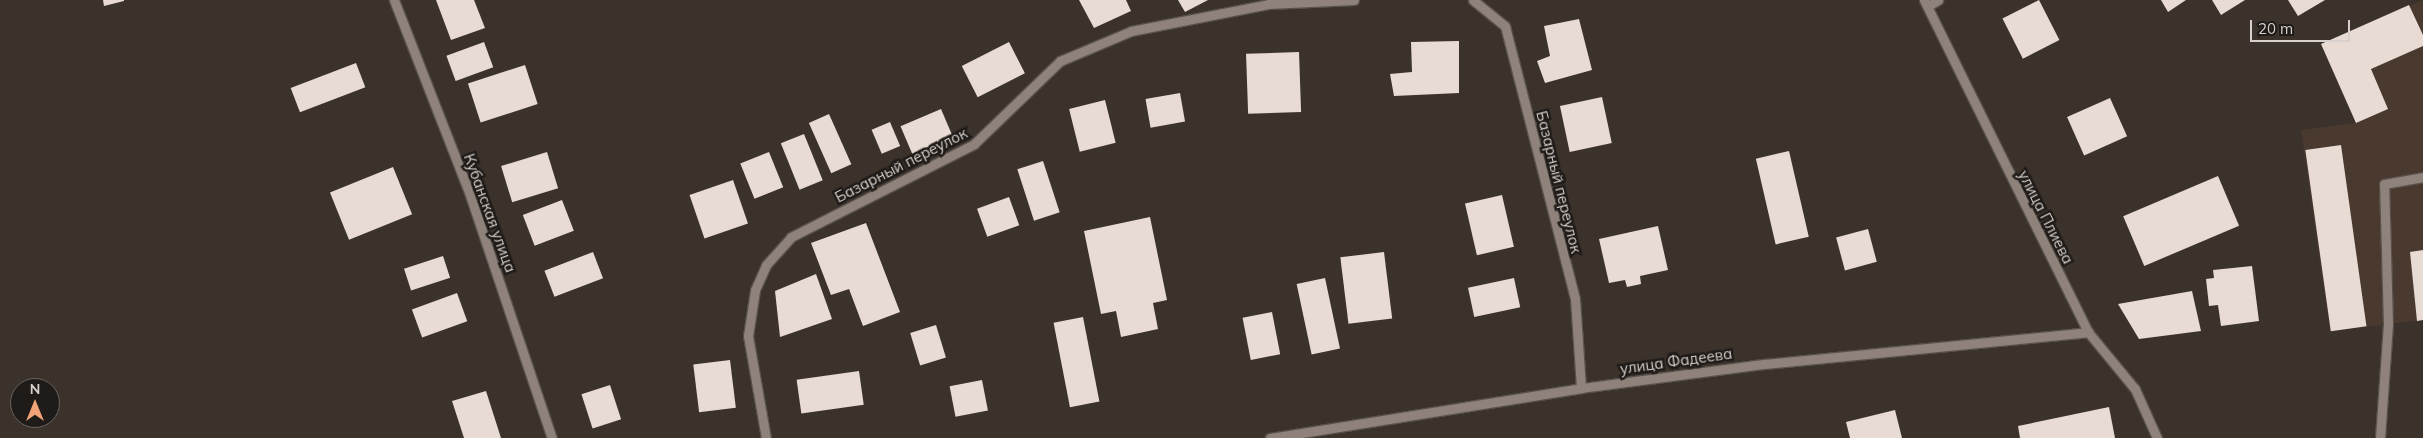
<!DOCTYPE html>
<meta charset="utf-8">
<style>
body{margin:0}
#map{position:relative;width:2423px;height:438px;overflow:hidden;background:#3c322c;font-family:Mulish,sans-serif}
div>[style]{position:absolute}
.built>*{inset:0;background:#49392f}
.building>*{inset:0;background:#e8dbd3;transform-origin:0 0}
.roads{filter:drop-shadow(1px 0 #59514c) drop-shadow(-1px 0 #59514c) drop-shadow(0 1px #59514c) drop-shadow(0 -1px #59514c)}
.minor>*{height:9px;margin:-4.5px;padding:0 4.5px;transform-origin:4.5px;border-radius:4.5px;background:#8e827b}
span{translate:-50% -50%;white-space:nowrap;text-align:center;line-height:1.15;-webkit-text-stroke:5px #1f1b18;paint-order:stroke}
.street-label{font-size:15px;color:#d7d0cd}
.north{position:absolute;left:10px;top:378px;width:50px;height:50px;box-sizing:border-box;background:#1f1b18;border:1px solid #696360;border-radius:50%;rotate:0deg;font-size:14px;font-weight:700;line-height:20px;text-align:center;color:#d7d0cd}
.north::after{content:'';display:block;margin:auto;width:18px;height:22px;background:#efa376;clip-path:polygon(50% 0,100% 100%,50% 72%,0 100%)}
.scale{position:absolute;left:2250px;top:20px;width:100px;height:22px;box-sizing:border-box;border:2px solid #d7d0cd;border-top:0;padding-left:6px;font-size:15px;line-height:18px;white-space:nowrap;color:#d7d0cd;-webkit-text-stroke:4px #1f1b18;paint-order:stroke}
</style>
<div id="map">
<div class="built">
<i style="clip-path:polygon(2423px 0,2423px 320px,2330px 331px,2301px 130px,2356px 123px,2321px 44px)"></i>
</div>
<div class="building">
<i style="clip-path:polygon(103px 0,124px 0,124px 1px,104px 6px)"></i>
<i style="clip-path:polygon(436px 0,474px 0,485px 28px,451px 40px)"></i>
<i style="clip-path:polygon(1079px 0,1126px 0,1131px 11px,1094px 28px)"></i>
<i style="clip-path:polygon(1178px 0,1208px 0,1185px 12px)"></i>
<i style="left:2039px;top:0;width:45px;height:41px;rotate:63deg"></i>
<i style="clip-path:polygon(2161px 0,2186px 0,2168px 12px)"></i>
<i style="clip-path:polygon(2212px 0,2245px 0,2221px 15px)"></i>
<i style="clip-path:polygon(2288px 0,2325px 0,2298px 16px)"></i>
<i style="clip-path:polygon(2409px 5px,2423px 35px,2423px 46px,2371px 69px,2388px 109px,2356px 123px,2321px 44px)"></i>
<i style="clip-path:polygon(1579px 19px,1592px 70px,1545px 83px,1537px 61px,1550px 56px,1544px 26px)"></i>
<i style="clip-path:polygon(1459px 41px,1459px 93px,1394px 96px,1390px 74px,1412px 72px,1411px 42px)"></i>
<i style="left:484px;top:42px;width:27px;height:40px;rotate:70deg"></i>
<i style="left:1009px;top:42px;width:35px;height:53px;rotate:63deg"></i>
<i style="left:1299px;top:52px;width:60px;height:53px;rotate:88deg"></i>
<i style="left:356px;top:63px;width:26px;height:70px;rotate:69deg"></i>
<i style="left:525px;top:65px;width:41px;height:60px;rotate:72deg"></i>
<i style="left:1180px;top:93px;width:29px;height:35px;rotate:80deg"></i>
<i style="left:1602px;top:97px;width:47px;height:43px;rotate:78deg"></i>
<i style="left:2110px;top:98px;width:42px;height:47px;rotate:66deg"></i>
<i style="left:1105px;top:100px;width:44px;height:37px;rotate:76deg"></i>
<i style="left:941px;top:109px;width:30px;height:44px;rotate:67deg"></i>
<i style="left:829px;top:114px;width:55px;height:22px;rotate:66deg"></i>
<i style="left:890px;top:122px;width:26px;height:20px;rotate:67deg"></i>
<i style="left:804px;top:134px;width:50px;height:25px;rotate:68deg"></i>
<i style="left:2341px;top:145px;width:183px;height:36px;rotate:82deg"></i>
<i style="left:1789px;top:151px;width:88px;height:34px;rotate:77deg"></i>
<i style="left:547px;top:152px;width:38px;height:48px;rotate:73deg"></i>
<i style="left:769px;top:152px;width:38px;height:31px;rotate:68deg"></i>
<i style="left:1043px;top:161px;width:54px;height:27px;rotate:72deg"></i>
<i style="left:393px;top:167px;width:51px;height:68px;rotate:68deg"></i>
<i style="left:2218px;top:176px;width:54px;height:103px;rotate:67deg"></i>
<i style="left:733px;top:180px;width:46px;height:46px;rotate:71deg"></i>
<i style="left:1502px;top:195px;width:53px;height:38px;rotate:77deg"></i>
<i style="left:1009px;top:197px;width:30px;height:34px;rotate:70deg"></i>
<i style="left:562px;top:200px;width:33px;height:42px;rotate:69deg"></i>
<i style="clip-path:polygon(1150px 217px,1167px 300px,1153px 303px,1158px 329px,1121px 337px,1116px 311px,1101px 314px,1084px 231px)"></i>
<i style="clip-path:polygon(866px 223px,900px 312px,863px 326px,849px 289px,831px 295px,811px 243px)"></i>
<i style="clip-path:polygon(1658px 226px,1668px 270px,1640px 276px,1641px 284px,1627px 287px,1625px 280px,1609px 283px,1599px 239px)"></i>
<i style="left:1868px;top:229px;width:34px;height:33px;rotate:75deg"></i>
<i style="clip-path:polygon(2423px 250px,2423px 320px,2417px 321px,2410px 252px)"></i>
<i style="left:593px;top:252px;width:28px;height:52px;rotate:69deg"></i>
<i style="left:1384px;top:252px;width:67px;height:44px;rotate:83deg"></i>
<i style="left:443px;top:256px;width:23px;height:41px;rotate:72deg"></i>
<i style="clip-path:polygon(2252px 266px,2259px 321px,2221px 326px,2218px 305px,2209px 306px,2206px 279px,2214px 278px,2213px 270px)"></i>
<i style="clip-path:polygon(816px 274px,832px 319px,780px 337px,775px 291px)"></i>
<i style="left:1325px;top:278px;width:72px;height:29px;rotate:78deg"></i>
<i style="left:1514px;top:278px;width:30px;height:47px;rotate:78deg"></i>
<i style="clip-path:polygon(2192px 291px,2201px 331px,2139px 339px,2118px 304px)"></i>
<i style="left:457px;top:293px;width:30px;height:48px;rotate:70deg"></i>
<i style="left:1272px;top:312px;width:43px;height:30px;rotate:79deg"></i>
<i style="left:1083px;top:317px;width:86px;height:30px;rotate:79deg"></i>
<i style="left:936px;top:325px;width:34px;height:27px;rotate:73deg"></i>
<i style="left:730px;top:360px;width:48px;height:37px;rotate:83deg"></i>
<i style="left:859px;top:371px;width:34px;height:63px;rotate:82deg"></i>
<i style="left:982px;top:380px;width:31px;height:33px;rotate:79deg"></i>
<i style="left:610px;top:385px;width:36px;height:30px;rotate:72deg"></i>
<i style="clip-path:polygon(486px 391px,501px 438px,464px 438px,452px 401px)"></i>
<i style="clip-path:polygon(2109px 407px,2115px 438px,2020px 438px,2018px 426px)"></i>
<i style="clip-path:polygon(1895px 410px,1902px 438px,1850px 438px,1846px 422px)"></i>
</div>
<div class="roads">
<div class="minor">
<i style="left:394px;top:0;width:212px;rotate:68.7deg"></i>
<i style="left:471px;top:198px;width:253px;rotate:71.4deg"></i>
<i style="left:1473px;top:0;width:41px;rotate:39.1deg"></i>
<i style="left:1505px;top:26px;width:282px;rotate:75.6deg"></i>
<i style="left:1575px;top:299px;width:89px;rotate:86.1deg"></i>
<i style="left:1924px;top:0;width:370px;rotate:63.7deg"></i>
<i style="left:2088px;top:332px;width:74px;rotate:50.5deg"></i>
<i style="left:2135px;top:389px;width:54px;rotate:65.8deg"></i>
<i style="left:1928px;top:6px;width:12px;rotate:-31deg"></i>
<i style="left:766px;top:438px;width:104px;rotate:-100deg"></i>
<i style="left:748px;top:336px;width:47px;rotate:-81.3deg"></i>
<i style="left:755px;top:290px;width:27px;rotate:-66deg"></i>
<i style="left:766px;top:265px;width:38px;rotate:-48deg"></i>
<i style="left:791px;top:237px;width:205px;rotate:-26.9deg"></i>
<i style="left:974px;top:144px;width:120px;rotate:-44deg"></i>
<i style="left:1060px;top:61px;width:77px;rotate:-22.9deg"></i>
<i style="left:1131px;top:31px;width:140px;rotate:-11.1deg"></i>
<i style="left:1268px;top:4px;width:86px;rotate:-2.7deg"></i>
<i style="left:1270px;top:438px;width:315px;rotate:-9.1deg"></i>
<i style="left:1581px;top:388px;width:185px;rotate:-7.5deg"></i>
<i style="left:1764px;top:364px;width:326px;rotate:-5.6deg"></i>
<i style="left:2380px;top:438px;width:114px;rotate:-86deg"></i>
<i style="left:2388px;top:324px;width:140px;rotate:-91.6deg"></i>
<i style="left:2384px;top:184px;width:40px;rotate:-10deg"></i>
</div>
</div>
<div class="street-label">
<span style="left:901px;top:165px;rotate:-27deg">Базарный переулок</span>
<span style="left:1559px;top:182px;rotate:76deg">Базарный переулок</span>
<span style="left:490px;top:213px;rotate:70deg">Кубанская улица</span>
<span style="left:2046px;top:217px;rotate:63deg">улица Плиева</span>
<span style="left:1676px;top:361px;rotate:-8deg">улица Фадеева</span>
</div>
<div class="north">N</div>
<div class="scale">20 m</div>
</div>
